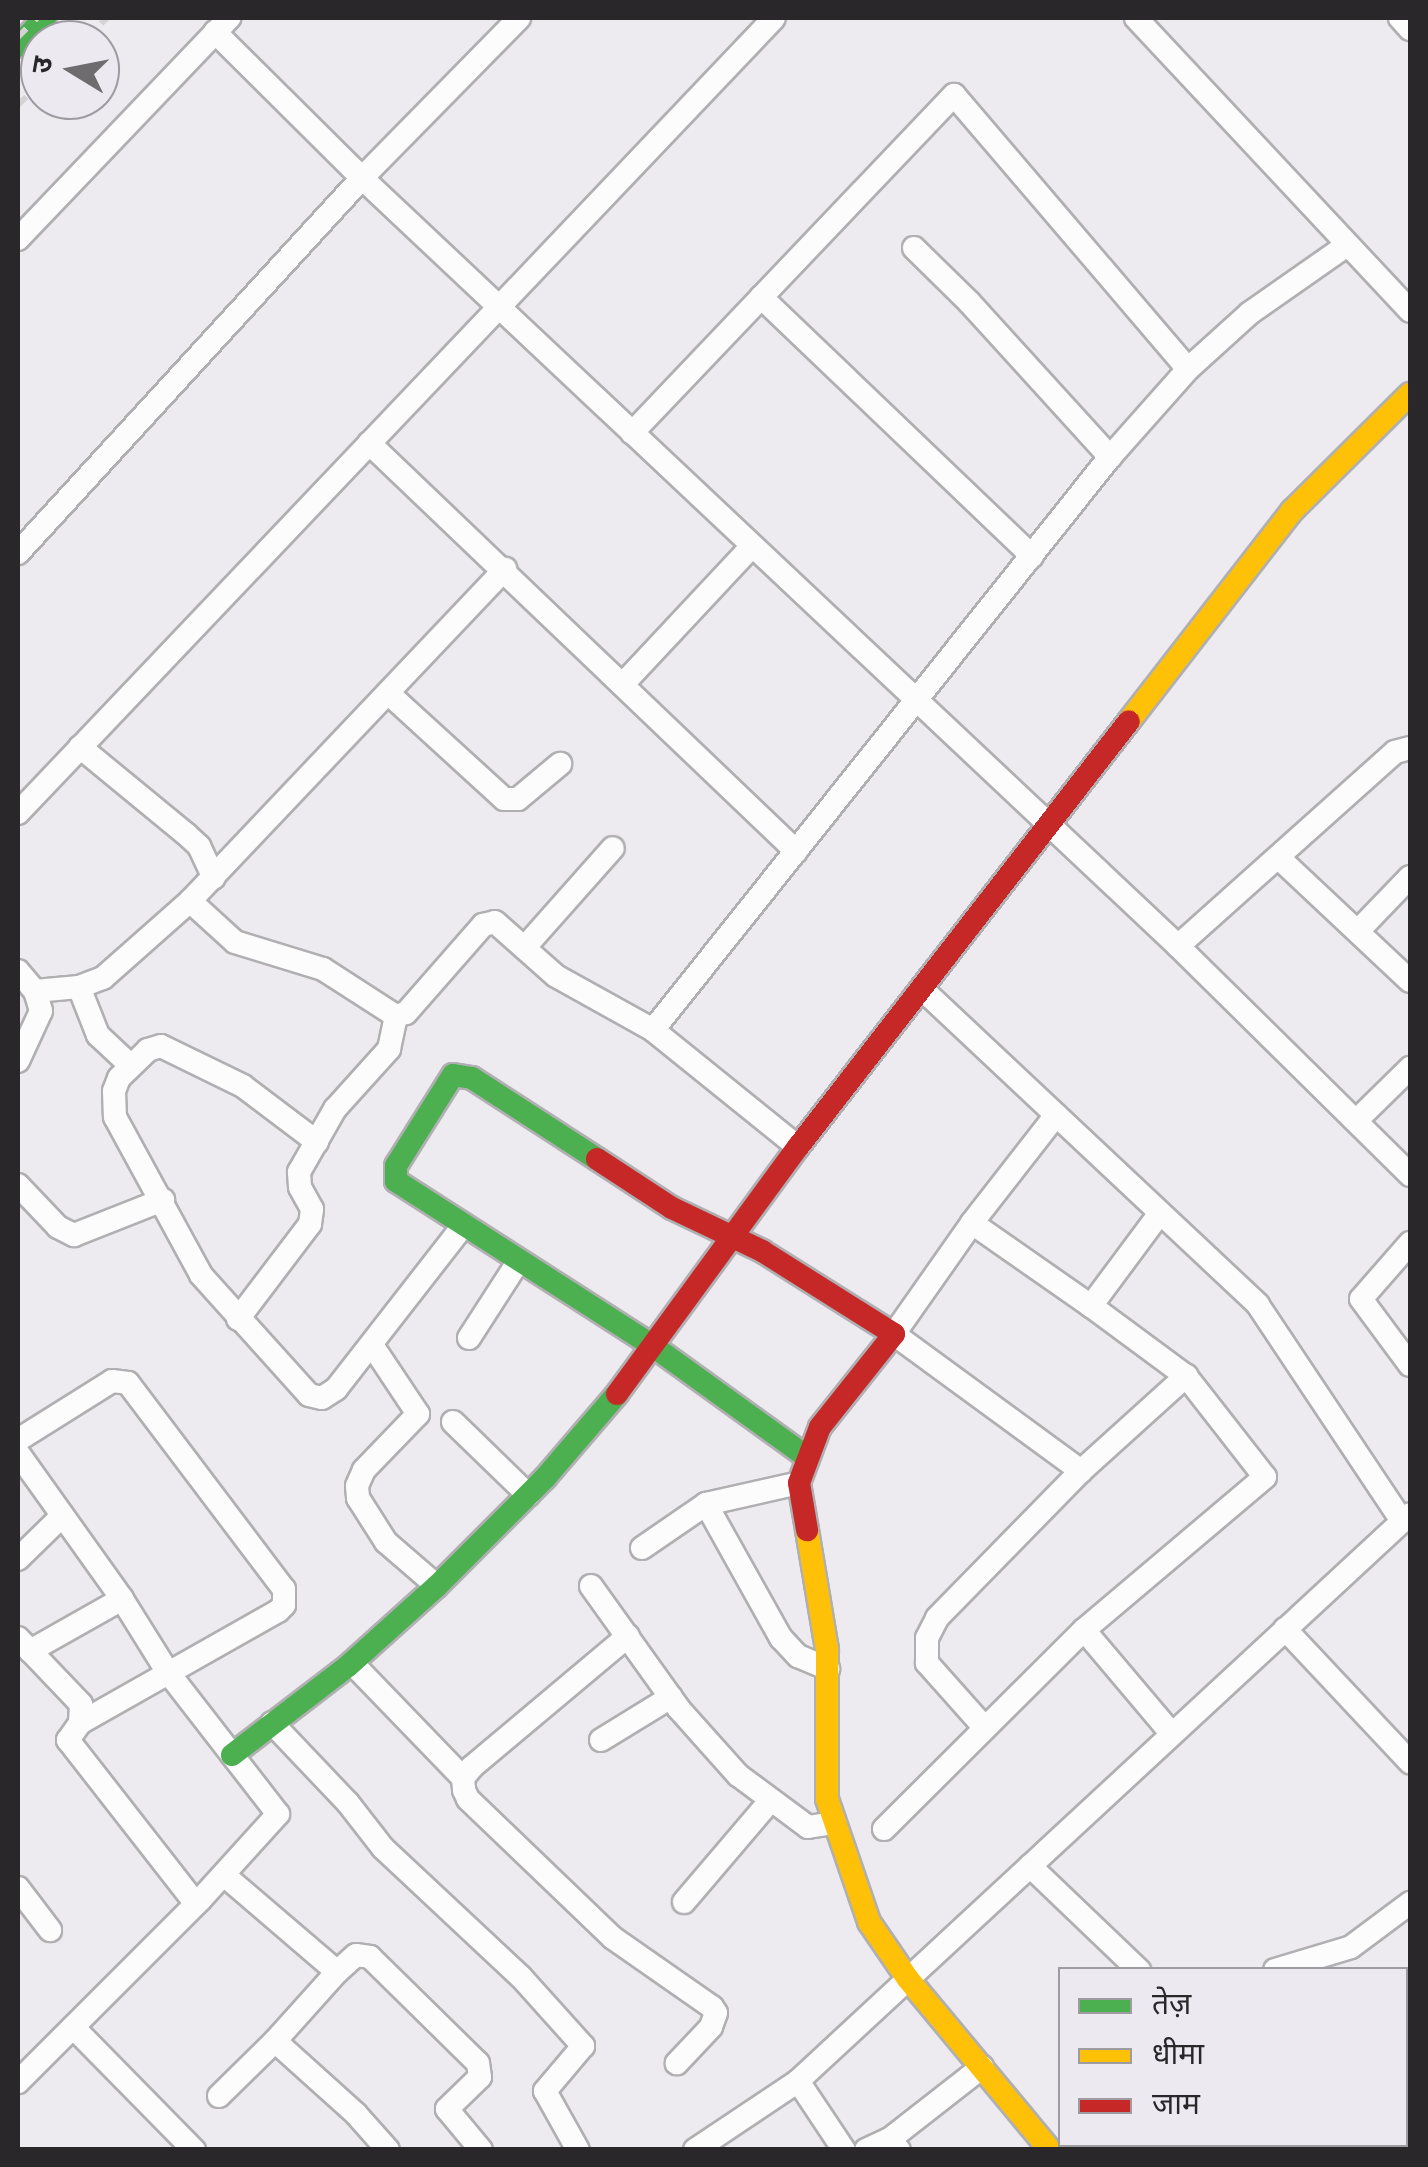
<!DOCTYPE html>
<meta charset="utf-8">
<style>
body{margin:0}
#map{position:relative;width:1428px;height:2167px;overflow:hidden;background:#edebef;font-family:Karla,"Noto Sans Devanagari",sans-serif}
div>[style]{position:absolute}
.roads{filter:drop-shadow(2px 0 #b0afb2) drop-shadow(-2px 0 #b0afb2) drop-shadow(0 2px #b0afb2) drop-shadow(0 -2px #b0afb2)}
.street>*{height:22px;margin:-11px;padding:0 11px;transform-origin:11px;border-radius:11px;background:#fcfcfd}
.fast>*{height:22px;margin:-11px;padding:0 11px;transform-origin:11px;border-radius:11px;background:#4caf50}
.slow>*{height:22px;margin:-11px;padding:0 11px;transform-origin:11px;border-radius:11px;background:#ffc107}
.jam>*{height:22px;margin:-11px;padding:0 11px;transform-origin:11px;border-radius:11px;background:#c62828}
.rail>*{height:6px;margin-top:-3px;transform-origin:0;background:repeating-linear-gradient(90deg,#d4d4d5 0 12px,transparent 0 24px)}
span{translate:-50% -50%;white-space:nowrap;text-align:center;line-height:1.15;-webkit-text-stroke:9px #ece9f1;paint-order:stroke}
.frame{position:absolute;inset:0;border:20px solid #29272a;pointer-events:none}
.legend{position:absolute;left:1058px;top:1967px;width:350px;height:180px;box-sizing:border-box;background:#ece9f1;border:2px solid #9e9ba1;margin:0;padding:12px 18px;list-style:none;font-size:30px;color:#29272a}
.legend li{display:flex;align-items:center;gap:20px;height:50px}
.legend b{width:50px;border:2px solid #9e9ba1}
.north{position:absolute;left:20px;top:20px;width:100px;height:100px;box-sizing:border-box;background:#ece9f1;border:2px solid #9e9ba1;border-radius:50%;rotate:280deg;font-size:28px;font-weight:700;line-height:40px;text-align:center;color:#29272a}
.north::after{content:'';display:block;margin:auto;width:35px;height:45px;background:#6e6c6f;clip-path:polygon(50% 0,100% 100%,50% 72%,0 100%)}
</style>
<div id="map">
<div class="roads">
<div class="street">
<i style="left:1136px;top:18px;width:401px;rotate:46.9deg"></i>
<i style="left:1400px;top:18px;width:15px;rotate:48deg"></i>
<i style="left:215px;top:32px;width:207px;rotate:44.8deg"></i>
<i style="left:362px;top:178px;width:1121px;rotate:43.26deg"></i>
<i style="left:1178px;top:946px;width:326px;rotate:44.6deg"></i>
<i style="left:18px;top:239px;width:306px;rotate:-46.3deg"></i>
<i style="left:914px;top:248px;width:77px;rotate:44.5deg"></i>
<i style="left:969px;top:302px;width:210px;rotate:47.7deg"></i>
<i style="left:761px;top:297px;width:375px;rotate:43.7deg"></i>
<i style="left:632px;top:433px;width:467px;rotate:-46.4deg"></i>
<i style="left:954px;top:95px;width:360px;rotate:49.5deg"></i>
<i style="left:369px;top:443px;width:591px;rotate:43.7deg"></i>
<i style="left:18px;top:553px;width:509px;rotate:-47.47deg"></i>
<i style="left:362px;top:178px;width:224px;rotate:-45.5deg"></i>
<i style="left:623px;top:684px;width:189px;rotate:-46.9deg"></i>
<i style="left:388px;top:693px;width:157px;rotate:42.4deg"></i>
<i style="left:504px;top:799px;width:14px"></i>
<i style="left:518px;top:799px;width:55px;rotate:-39.8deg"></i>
<i style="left:80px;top:747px;width:137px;rotate:39.4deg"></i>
<i style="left:186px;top:834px;width:18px;rotate:43deg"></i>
<i style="left:199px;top:846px;width:35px;rotate:65deg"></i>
<i style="left:18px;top:813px;width:1097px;rotate:-46.44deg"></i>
<i style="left:1279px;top:858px;width:180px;rotate:43.2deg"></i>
<i style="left:190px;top:901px;width:61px;rotate:42.3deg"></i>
<i style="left:235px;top:942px;width:92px;rotate:17.1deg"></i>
<i style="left:323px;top:969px;width:87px;rotate:32.8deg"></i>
<i style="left:396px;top:1016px;width:10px;rotate:-17deg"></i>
<i style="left:406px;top:1013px;width:117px;rotate:-48.8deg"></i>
<i style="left:483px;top:925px;width:12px;rotate:-14deg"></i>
<i style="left:495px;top:922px;width:81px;rotate:41.5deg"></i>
<i style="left:556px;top:976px;width:111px;rotate:29.1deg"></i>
<i style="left:653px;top:1030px;width:186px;rotate:38.9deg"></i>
<i style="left:1358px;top:931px;width:75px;rotate:-46.1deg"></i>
<i style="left:1178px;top:946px;width:291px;rotate:-41.8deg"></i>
<i style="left:1395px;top:752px;width:16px;rotate:-15deg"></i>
<i style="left:525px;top:947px;width:132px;rotate:-48.4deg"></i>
<i style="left:18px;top:971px;width:26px;rotate:50deg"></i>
<i style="left:35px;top:991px;width:21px;rotate:73deg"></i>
<i style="left:41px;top:1011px;width:55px;rotate:114.7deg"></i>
<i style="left:79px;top:987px;width:52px;rotate:68.4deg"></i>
<i style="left:98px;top:1035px;width:45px;rotate:43.2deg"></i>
<i style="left:922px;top:989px;width:461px;rotate:43.2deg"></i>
<i style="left:1258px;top:1305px;width:260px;rotate:56.3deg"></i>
<i style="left:35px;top:991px;width:44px;rotate:-5.2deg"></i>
<i style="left:79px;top:987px;width:26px;rotate:-21deg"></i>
<i style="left:103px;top:978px;width:116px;rotate:-41.5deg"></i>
<i style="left:190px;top:901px;width:458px;rotate:-46.5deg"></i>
<i style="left:653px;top:1030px;width:733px;rotate:-51.43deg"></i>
<i style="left:1110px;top:457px;width:118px;rotate:-48.4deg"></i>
<i style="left:1188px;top:369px;width:84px;rotate:-42.1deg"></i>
<i style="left:1250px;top:313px;width:118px;rotate:-35deg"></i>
<i style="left:1056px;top:1115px;width:137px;rotate:127.9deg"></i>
<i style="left:972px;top:1223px;width:145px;rotate:34.9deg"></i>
<i style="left:1356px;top:1121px;width:76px;rotate:-44.5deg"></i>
<i style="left:317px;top:1142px;width:93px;rotate:-142.9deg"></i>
<i style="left:243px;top:1086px;width:91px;rotate:-154deg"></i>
<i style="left:161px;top:1046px;width:14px;rotate:163deg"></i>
<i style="left:148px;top:1050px;width:40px;rotate:136deg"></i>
<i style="left:119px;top:1078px;width:14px;rotate:111deg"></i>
<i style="left:114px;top:1091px;width:26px;rotate:88deg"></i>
<i style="left:115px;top:1117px;width:180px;rotate:61.4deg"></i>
<i style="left:201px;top:1275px;width:161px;rotate:48deg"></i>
<i style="left:309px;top:1395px;width:13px;rotate:13deg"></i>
<i style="left:322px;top:1398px;width:17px;rotate:-33deg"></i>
<i style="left:336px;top:1389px;width:207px;rotate:-52.1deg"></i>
<i style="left:18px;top:1185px;width:58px;rotate:46.4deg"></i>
<i style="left:58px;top:1227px;width:18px;rotate:27deg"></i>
<i style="left:74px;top:1235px;width:96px;rotate:-21.5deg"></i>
<i style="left:1160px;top:1213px;width:116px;rotate:126.6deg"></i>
<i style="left:1091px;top:1306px;width:118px;rotate:36.4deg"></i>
<i style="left:1186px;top:1376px;width:128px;rotate:52deg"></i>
<i style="left:1265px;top:1477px;width:237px;rotate:139.8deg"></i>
<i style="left:1084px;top:1630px;width:136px;rotate:49.8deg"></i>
<i style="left:972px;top:1223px;width:136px;rotate:125.1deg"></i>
<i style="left:894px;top:1334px;width:232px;rotate:36.2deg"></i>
<i style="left:1410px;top:1243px;width:74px;rotate:131.2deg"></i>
<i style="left:1361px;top:1299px;width:82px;rotate:53.4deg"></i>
<i style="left:238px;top:1319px;width:119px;rotate:-52.8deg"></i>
<i style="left:310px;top:1224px;width:15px;rotate:-82deg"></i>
<i style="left:312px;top:1209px;width:25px;rotate:-119deg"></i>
<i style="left:300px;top:1187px;width:15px;rotate:-94deg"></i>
<i style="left:299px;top:1172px;width:73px;rotate:-60.3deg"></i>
<i style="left:335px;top:1109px;width:81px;rotate:-48deg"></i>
<i style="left:389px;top:1049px;width:34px;rotate:-78deg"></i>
<i style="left:469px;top:1338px;width:90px;rotate:-57.2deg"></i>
<i style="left:372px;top:1345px;width:83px;rotate:56.3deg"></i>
<i style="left:418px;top:1414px;width:78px;rotate:134deg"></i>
<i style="left:364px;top:1470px;width:17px;rotate:114deg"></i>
<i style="left:357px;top:1486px;width:12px;rotate:85deg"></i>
<i style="left:358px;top:1498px;width:52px;rotate:57.5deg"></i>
<i style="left:386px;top:1542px;width:67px;rotate:40.8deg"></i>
<i style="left:453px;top:1422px;width:105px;rotate:44.2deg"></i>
<i style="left:18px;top:1440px;width:111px;rotate:-32.1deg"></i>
<i style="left:112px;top:1381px;width:16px;rotate:7deg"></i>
<i style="left:128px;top:1383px;width:258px;rotate:52.9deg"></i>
<i style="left:284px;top:1589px;width:16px;rotate:90deg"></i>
<i style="left:284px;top:1605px;width:8px;rotate:135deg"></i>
<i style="left:278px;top:1611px;width:227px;rotate:150.5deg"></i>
<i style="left:18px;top:1453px;width:179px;rotate:54.5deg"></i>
<i style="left:122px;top:1599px;width:85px;rotate:58deg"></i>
<i style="left:167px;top:1671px;width:181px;rotate:52.2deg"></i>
<i style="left:278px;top:1814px;width:115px;rotate:132.2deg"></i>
<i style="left:201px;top:1899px;width:259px;rotate:135deg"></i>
<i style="left:706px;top:1504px;width:154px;rotate:60.8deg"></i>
<i style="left:781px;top:1638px;width:25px;rotate:47deg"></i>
<i style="left:798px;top:1656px;width:33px;rotate:23deg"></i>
<i style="left:642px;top:1548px;width:78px;rotate:-34.5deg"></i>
<i style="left:706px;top:1504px;width:95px;rotate:-12.7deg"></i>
<i style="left:18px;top:1559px;width:62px;rotate:-44.3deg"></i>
<i style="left:591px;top:1586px;width:151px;rotate:54.4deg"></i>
<i style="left:679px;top:1709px;width:89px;rotate:48.2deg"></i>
<i style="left:738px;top:1775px;width:87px;rotate:36.6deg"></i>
<i style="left:808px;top:1827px;width:25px;rotate:-9deg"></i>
<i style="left:1285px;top:1629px;width:183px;rotate:46.8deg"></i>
<i style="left:628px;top:1636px;width:204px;rotate:140deg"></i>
<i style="left:472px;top:1767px;width:14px;rotate:129deg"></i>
<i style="left:463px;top:1778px;width:12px;rotate:85deg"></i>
<i style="left:464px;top:1790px;width:10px;rotate:66deg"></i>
<i style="left:468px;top:1799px;width:201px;rotate:43.8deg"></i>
<i style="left:613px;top:1938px;width:121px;rotate:34.9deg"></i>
<i style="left:712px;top:2007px;width:7px;rotate:56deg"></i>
<i style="left:716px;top:2013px;width:15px;rotate:110deg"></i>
<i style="left:711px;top:2027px;width:50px;rotate:133.4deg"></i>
<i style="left:18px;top:1638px;width:91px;rotate:46.3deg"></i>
<i style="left:81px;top:1704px;width:19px;rotate:93deg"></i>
<i style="left:80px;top:1723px;width:21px;rotate:125deg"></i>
<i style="left:68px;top:1740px;width:208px;rotate:52deg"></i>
<i style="left:30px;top:1651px;width:106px;rotate:-29.5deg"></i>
<i style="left:352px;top:1663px;width:160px;rotate:46deg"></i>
<i style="left:272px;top:1723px;width:110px;rotate:46.5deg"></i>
<i style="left:348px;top:1803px;width:57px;rotate:52.1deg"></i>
<i style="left:383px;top:1848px;width:189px;rotate:43.1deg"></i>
<i style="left:521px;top:1977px;width:93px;rotate:48.1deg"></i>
<i style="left:583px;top:2046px;width:59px;rotate:130.2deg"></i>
<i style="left:545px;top:2091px;width:68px;rotate:60.8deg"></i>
<i style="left:984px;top:1727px;width:86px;rotate:-131.7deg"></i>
<i style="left:927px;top:1663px;width:25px;rotate:-90deg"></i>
<i style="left:927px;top:1638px;width:22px;rotate:-63deg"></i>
<i style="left:937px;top:1618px;width:206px;rotate:-45.6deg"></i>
<i style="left:1081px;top:1471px;width:142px;rotate:-42.1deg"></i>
<i style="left:601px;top:1740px;width:82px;rotate:-31.6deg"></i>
<i style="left:884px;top:1829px;width:282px;rotate:-44.9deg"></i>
<i style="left:1030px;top:1866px;width:151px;rotate:43.7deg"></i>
<i style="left:224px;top:1875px;width:149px;rotate:40.6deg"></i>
<i style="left:337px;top:1972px;width:93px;rotate:131.9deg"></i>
<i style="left:275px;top:2041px;width:109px;rotate:42deg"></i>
<i style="left:356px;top:2114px;width:48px;rotate:48.4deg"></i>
<i style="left:18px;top:1888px;width:53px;rotate:52.7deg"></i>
<i style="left:684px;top:1902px;width:133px;rotate:-49.6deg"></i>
<i style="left:1275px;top:1970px;width:79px;rotate:-16.8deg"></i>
<i style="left:1351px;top:1947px;width:74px;rotate:-36.7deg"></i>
<i style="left:337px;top:1972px;width:25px;rotate:-42deg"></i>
<i style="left:356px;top:1955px;width:14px;rotate:8deg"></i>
<i style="left:370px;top:1957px;width:151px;rotate:44.5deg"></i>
<i style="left:478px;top:2063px;width:14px;rotate:82deg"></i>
<i style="left:480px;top:2077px;width:46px;rotate:135.9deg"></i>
<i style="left:447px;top:2109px;width:53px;rotate:50.3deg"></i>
<i style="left:73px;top:2027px;width:173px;rotate:45.5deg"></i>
<i style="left:1406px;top:2061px;width:11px;rotate:68deg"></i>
<i style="left:798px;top:2081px;width:83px;rotate:56.3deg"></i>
<i style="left:219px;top:2096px;width:78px;rotate:-44.5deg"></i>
<i style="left:1406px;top:2120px;width:5px;rotate:-37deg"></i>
<i style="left:890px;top:2139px;width:117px;rotate:-38deg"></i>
<i style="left:1317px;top:2144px;width:8px;rotate:50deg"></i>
<i style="left:695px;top:2150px;width:124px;rotate:-33.8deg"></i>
<i style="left:798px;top:2081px;width:834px;rotate:-42.81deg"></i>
<i style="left:866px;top:2150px;width:26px;rotate:-25deg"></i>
<i style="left:890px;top:2139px;width:14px;rotate:51deg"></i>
<i style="left:1195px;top:2150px;width:7px;rotate:-56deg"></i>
<i style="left:1379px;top:2150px;width:7px;rotate:-63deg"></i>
</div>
<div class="fast">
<i style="left:18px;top:46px;width:39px;rotate:-46deg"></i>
<i style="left:597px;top:1159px;width:149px;rotate:-147.1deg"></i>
<i style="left:472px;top:1078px;width:19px;rotate:-171deg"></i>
<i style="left:453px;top:1075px;width:107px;rotate:122.1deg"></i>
<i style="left:396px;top:1166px;width:15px;rotate:90deg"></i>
<i style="left:396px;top:1181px;width:305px;rotate:32.7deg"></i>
<i style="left:653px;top:1346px;width:190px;rotate:35.8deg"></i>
<i style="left:232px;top:1755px;width:146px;rotate:-37.5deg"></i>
<i style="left:348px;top:1666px;width:120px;rotate:-42deg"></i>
<i style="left:437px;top:1586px;width:153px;rotate:-45deg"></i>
<i style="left:545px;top:1478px;width:111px;rotate:-49.4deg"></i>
</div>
<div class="slow">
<i style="left:1129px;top:721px;width:266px;rotate:-52.2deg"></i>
<i style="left:1292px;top:511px;width:166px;rotate:-44.8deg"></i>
<i style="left:807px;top:1530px;width:122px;rotate:80.5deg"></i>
<i style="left:827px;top:1650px;width:149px;rotate:90deg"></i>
<i style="left:827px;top:1799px;width:130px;rotate:71.1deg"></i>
<i style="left:869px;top:1922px;width:69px;rotate:55.6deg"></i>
<i style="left:908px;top:1979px;width:222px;rotate:50.3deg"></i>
</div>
<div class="jam">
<i style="left:597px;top:1159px;width:90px;rotate:33.2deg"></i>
<i style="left:672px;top:1208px;width:100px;rotate:25.5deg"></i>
<i style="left:762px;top:1251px;width:156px;rotate:32.2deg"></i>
<i style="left:894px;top:1334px;width:119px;rotate:128.5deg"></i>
<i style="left:820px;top:1427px;width:60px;rotate:110.6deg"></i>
<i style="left:799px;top:1483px;width:48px;rotate:80.3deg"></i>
<i style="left:617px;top:1394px;width:306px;rotate:-53.8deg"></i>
<i style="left:798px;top:1147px;width:539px;rotate:-52.15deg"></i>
</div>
</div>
<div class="rail">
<i style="left:18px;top:37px;width:27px;rotate:-45deg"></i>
<i style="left:84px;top:40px;width:32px;rotate:-44deg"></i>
<i style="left:18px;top:105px;width:31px;rotate:-45deg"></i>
</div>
<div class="frame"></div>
<ul class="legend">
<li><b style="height:12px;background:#4caf50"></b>तेज़</li>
<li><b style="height:12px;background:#ffc107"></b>धीमा</li>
<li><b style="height:12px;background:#c62828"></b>जाम</li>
</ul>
<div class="north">उ</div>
</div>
